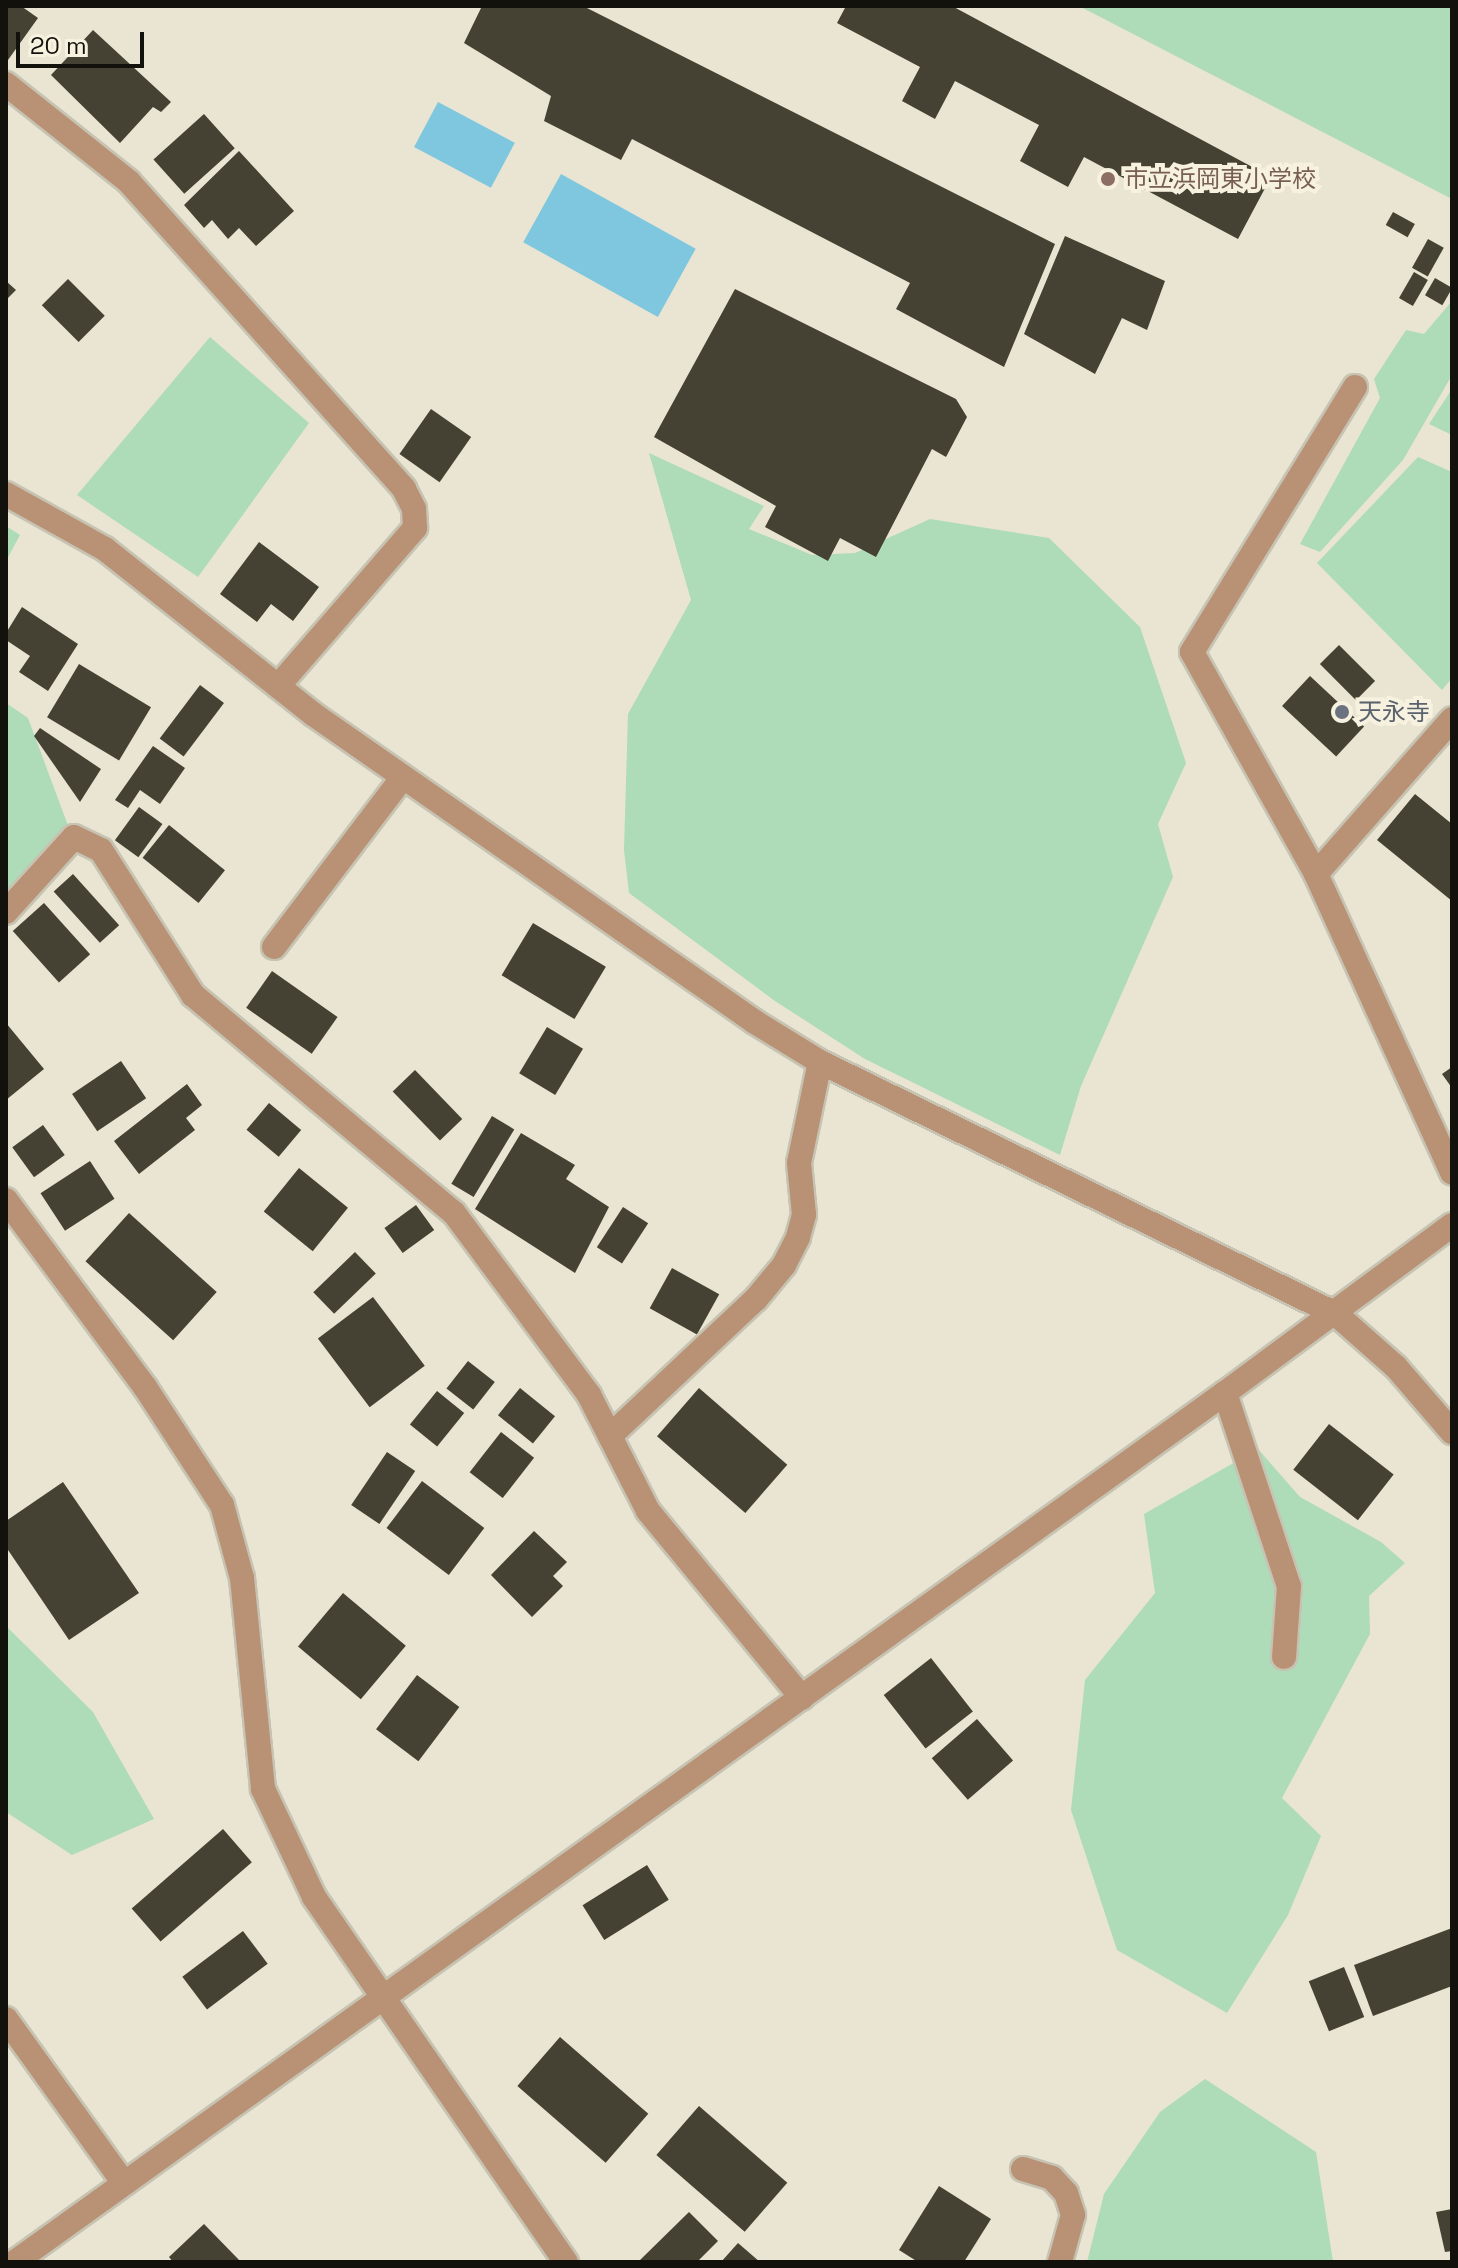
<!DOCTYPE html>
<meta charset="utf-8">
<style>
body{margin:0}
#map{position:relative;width:1458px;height:2268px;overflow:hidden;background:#e9e5d2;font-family:"Space Grotesk","Noto Sans JP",sans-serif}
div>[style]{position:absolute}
.green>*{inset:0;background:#aedbb8}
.water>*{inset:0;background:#7fc7df;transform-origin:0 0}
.building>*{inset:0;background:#454233;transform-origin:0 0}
.roads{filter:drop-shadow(2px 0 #c7c3b2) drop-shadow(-2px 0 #c7c3b2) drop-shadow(0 2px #c7c3b2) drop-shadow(0 -2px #c7c3b2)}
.minor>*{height:24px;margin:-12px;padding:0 12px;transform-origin:12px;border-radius:12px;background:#b99174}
.dots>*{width:22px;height:22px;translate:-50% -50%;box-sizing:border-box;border:4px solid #f6f2df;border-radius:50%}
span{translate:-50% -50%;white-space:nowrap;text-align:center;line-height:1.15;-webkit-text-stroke:8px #f6f2df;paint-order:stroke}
.education-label{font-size:24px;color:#785e54}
.left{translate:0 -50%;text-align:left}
.worship-label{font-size:24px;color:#5b616d}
.frame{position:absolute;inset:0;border:8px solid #13110b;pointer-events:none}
.scale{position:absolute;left:16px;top:32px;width:128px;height:36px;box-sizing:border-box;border:4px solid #13110b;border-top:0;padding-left:10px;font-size:24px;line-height:28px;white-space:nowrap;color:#13110b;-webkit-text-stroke:6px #f6f2df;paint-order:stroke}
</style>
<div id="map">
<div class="green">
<i style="clip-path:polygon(1079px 6px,1452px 6px,1452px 199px)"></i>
<i style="clip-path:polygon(1452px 301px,1452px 375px,1403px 460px,1320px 552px,1300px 544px,1380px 398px,1374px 379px,1406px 330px,1424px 334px)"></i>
<i style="clip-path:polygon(210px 337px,309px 423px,198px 577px,77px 495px)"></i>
<i style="clip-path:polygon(1452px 389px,1452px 435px,1429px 424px)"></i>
<i style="clip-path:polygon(649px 453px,764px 506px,749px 529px,812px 555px,855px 553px,930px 519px,1049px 538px,1140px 627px,1186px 763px,1158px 824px,1173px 877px,1081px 1086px,1060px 1155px,865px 1059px,775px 1001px,629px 893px,624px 850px,628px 714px,691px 600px)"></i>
<i style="clip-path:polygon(1418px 457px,1452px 472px,1452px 678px,1442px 690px,1317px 563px)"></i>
<i style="clip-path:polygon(6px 526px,20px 535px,6px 561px)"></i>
<i style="clip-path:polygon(6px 703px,28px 718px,73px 839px,6px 898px)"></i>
<i style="clip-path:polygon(1258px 1449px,1300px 1497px,1381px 1542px,1405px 1563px,1369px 1596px,1370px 1634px,1282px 1798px,1321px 1836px,1288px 1915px,1227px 2013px,1117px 1950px,1071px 1810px,1085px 1680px,1155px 1593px,1144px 1514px)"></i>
<i style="clip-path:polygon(6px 1626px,93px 1712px,154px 1819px,72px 1855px,6px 1812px)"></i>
<i style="clip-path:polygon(1205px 2079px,1316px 2152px,1333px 2262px,1087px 2262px,1104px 2194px,1160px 2112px)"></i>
</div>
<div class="water">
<i style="left:438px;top:102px;width:87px;height:51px;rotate:28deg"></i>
<i style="left:561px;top:174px;width:154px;height:78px;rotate:29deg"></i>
</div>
<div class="building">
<i style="clip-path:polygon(6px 6px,21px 6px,38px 18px,8px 60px)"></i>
<i style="clip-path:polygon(482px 6px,583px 6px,1055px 244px,1004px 367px,896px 309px,910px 283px,632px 139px,621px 160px,544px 121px,551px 96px,464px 43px)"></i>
<i style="clip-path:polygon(846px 6px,952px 6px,1271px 177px,1238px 239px,1084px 157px,1068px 187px,1020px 161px,1039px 125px,955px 81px,935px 119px,902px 101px,920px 67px,837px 23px)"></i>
<i style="clip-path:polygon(93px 30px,171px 102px,161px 112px,153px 107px,120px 143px,51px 75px)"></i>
<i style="left:204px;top:114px;width:46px;height:68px;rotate:48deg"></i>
<i style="clip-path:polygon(239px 151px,294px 211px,256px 246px,239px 228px,228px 239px,212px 220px,204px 228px,184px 205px)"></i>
<i style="left:1393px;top:212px;width:25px;height:15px;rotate:29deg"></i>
<i style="clip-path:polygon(1065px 236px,1165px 281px,1147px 330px,1122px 318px,1095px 374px,1024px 334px)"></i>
<i style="left:1428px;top:239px;width:18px;height:33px;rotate:29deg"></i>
<i style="left:1414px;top:272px;width:16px;height:30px;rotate:30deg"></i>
<i style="left:1435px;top:278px;width:20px;height:20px;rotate:30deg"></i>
<i style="left:68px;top:279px;width:52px;height:37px;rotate:45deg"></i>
<i style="clip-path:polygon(6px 281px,16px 290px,6px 300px)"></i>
<i style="clip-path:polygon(735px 289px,956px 399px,967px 417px,946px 457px,932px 449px,876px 557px,840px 538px,828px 561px,765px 527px,776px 506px,654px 437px)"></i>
<i style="left:431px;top:409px;width:49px;height:55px;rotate:35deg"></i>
<i style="clip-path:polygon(259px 542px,319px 587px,293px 621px,271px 604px,257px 622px,220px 594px)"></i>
<i style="clip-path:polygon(22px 607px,78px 644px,48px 691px,19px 672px,30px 656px,6px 640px,6px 633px)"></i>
<i style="left:1339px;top:645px;width:51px;height:27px;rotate:45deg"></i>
<i style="left:79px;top:664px;width:84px;height:62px;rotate:31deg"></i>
<i style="left:1310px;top:676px;width:74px;height:41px;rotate:43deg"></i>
<i style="left:200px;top:685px;width:30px;height:67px;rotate:37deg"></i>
<i style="clip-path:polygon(40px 728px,101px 769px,80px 802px,34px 736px)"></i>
<i style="clip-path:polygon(153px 746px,185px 768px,160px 804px,140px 790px,128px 808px,115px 800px)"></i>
<i style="clip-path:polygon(1415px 794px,1452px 824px,1452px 901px,1377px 840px)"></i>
<i style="left:139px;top:807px;width:29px;height:41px;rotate:36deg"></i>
<i style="left:169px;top:825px;width:72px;height:42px;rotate:39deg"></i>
<i style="left:73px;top:874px;width:69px;height:26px;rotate:48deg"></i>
<i style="left:44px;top:903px;width:69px;height:42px;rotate:48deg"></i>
<i style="left:533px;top:923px;width:85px;height:61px;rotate:31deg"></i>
<i style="left:272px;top:971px;width:80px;height:45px;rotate:35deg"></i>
<i style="clip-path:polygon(6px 1023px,44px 1069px,6px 1100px)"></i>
<i style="left:547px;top:1027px;width:42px;height:54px;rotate:31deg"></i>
<i style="left:121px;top:1061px;width:45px;height:59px;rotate:56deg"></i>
<i style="clip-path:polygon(1452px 1067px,1452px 1088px,1442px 1074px)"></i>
<i style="left:415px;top:1070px;width:68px;height:31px;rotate:46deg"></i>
<i style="clip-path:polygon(187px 1084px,202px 1105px,186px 1118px,195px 1130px,139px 1174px,114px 1141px)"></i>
<i style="left:269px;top:1103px;width:42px;height:35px;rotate:40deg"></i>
<i style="left:492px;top:1116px;width:26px;height:79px;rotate:31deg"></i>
<i style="left:43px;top:1125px;width:37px;height:38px;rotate:54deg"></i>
<i style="clip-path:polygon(521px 1133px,575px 1165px,566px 1179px,609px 1207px,575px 1273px,475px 1209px)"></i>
<i style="left:90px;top:1161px;width:45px;height:59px;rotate:57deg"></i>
<i style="left:299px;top:1168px;width:63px;height:56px;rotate:39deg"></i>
<i style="left:416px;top:1205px;width:31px;height:39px;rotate:54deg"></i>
<i style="left:623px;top:1207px;width:30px;height:48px;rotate:33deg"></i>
<i style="left:129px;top:1213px;width:118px;height:65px;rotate:42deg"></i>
<i style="left:355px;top:1252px;width:30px;height:58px;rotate:46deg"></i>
<i style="left:672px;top:1268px;width:54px;height:46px;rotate:29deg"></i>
<i style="left:373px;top:1297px;width:86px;height:69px;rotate:53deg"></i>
<i style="left:468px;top:1361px;width:34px;height:35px;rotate:38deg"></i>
<i style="left:520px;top:1388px;width:45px;height:35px;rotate:39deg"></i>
<i style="left:699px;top:1388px;width:117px;height:64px;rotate:41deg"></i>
<i style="left:437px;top:1391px;width:35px;height:43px;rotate:39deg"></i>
<i style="left:1329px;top:1424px;width:82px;height:58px;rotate:38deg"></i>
<i style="left:501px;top:1432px;width:42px;height:51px;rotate:38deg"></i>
<i style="left:387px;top:1452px;width:34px;height:64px;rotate:34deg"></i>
<i style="left:422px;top:1481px;width:78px;height:59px;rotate:37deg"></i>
<i style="clip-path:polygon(63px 1482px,139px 1593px,69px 1640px,6px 1547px,6px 1521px)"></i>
<i style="clip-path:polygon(534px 1531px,567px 1562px,553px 1576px,563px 1586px,532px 1617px,491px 1575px)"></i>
<i style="left:343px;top:1593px;width:82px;height:70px;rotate:40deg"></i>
<i style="left:931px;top:1658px;width:68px;height:60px;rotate:52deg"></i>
<i style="left:417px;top:1675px;width:53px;height:68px;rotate:37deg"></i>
<i style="left:977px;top:1719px;width:55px;height:60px;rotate:49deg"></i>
<i style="left:223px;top:1829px;width:44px;height:121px;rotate:49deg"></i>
<i style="left:647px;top:1865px;width:41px;height:76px;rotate:58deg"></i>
<i style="clip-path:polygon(1452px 1928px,1452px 1986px,1373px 2016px,1354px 1965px)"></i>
<i style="left:243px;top:1931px;width:41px;height:76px;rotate:53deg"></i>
<i style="left:1344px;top:1967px;width:54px;height:38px;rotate:68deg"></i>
<i style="left:560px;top:2037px;width:117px;height:65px;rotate:41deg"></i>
<i style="left:699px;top:2106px;width:117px;height:65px;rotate:41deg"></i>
<i style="clip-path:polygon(939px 2186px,991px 2219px,964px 2262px,918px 2262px,899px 2250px)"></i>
<i style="clip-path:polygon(1452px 2209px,1452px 2251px,1445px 2252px,1436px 2212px)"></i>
<i style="clip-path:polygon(689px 2212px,718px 2241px,697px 2262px,638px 2262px)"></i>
<i style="clip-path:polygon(204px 2224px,241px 2262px,173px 2262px,169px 2257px)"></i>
<i style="clip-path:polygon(738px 2243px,760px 2262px,721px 2262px)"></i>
</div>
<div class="roads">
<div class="minor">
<i style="left:6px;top:84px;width:157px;rotate:38.5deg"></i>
<i style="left:129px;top:182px;width:412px;rotate:48.1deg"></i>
<i style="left:404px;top:489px;width:22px;rotate:63deg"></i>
<i style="left:414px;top:509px;width:19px;rotate:87deg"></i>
<i style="left:415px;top:528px;width:209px;rotate:130.9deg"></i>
<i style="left:1355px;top:387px;width:311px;rotate:121.6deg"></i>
<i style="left:1192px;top:652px;width:254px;rotate:60.8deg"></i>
<i style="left:1316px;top:874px;width:328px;rotate:65.5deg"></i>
<i style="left:6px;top:494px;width:113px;rotate:29.1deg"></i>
<i style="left:105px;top:549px;width:265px;rotate:38.4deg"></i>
<i style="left:313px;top:714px;width:539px;rotate:34.87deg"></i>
<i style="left:755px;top:1022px;width:76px;rotate:31.6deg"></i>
<i style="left:820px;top:1062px;width:574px;rotate:26.03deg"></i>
<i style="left:1336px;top:1314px;width:80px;rotate:41.5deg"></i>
<i style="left:1396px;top:1367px;width:86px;rotate:49.3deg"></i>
<i style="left:1316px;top:874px;width:206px;rotate:-48.7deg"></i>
<i style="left:6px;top:912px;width:101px;rotate:-47.8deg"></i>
<i style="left:74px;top:837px;width:30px;rotate:26deg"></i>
<i style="left:101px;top:850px;width:172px;rotate:57.6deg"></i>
<i style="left:193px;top:995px;width:340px;rotate:39.9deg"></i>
<i style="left:454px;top:1213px;width:227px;rotate:53.4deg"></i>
<i style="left:589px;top:1395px;width:130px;rotate:63deg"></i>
<i style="left:648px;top:1511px;width:242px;rotate:50.5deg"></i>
<i style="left:274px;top:947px;width:213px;rotate:-52.8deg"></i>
<i style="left:6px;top:1200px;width:233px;rotate:53.4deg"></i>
<i style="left:145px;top:1387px;width:141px;rotate:56.9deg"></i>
<i style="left:222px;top:1505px;width:76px;rotate:74.7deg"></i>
<i style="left:242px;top:1578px;width:212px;rotate:84.3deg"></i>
<i style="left:263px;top:1789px;width:119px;rotate:64.7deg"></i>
<i style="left:314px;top:1897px;width:444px;rotate:55.4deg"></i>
<i style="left:1225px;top:1393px;width:203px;rotate:71.7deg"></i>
<i style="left:1289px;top:1586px;width:71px;rotate:94deg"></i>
<i style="left:610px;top:1436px;width:200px;rotate:-43.2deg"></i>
<i style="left:756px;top:1299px;width:44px;rotate:-50.5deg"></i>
<i style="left:784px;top:1265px;width:31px;rotate:-63deg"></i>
<i style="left:798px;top:1237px;width:23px;rotate:-75deg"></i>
<i style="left:804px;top:1215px;width:52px;rotate:-95.5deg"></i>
<i style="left:799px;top:1163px;width:103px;rotate:-78.3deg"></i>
<i style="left:6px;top:2019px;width:202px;rotate:54.3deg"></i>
<i style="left:1023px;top:2169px;width:30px;rotate:17deg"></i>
<i style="left:1052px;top:2178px;width:21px;rotate:47deg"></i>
<i style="left:1066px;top:2193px;width:23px;rotate:72deg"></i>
<i style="left:1073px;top:2215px;width:49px;rotate:105.5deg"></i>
<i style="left:15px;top:2262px;width:1490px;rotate:-35.69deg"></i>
<i style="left:1225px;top:1393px;width:282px;rotate:-36.5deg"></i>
</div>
</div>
<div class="dots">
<i style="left:1108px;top:179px;background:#8d6e63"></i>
<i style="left:1342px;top:712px;background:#6b7280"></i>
</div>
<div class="education-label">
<span class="left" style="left:1124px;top:179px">市立浜岡東小学校</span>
</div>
<div class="worship-label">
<span class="left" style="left:1358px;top:712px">天永寺</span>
</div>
<div class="frame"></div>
<div class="scale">20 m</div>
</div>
